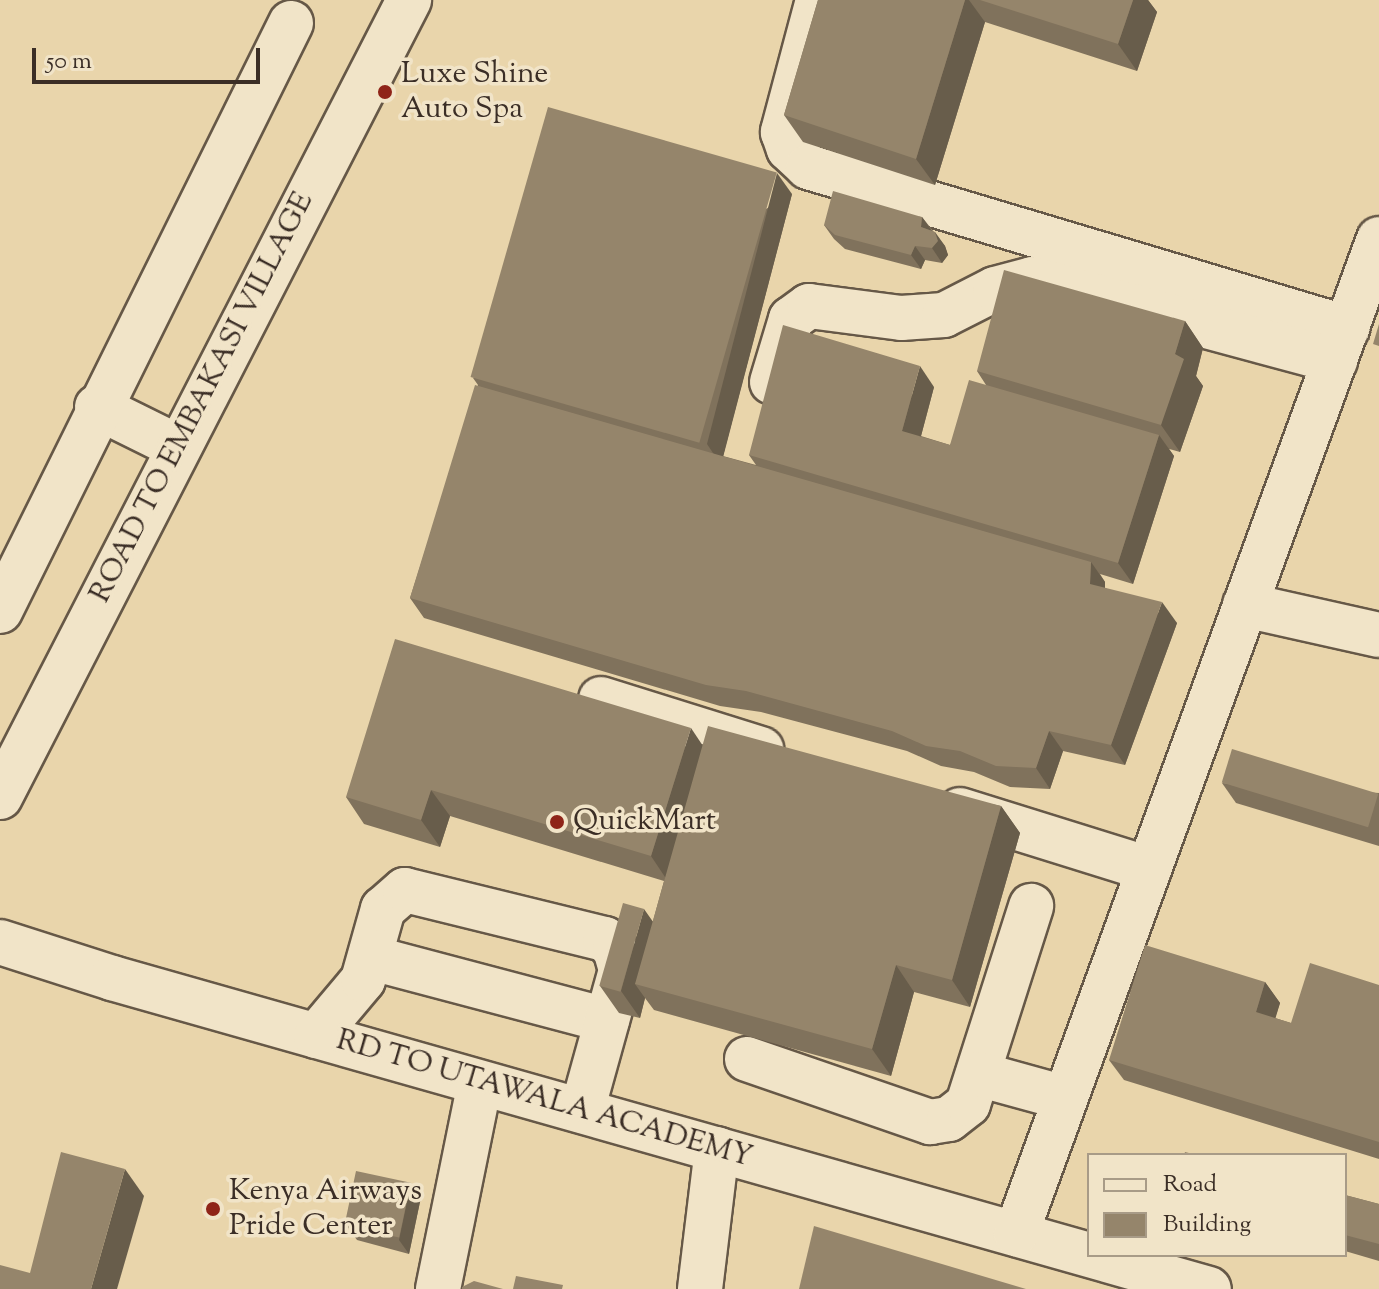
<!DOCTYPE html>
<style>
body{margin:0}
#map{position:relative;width:1379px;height:1289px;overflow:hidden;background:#e9d5ab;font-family:"Sorts Mill Goudy",serif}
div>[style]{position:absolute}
.roads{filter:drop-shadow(2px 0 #665847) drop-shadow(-2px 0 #665847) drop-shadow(0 2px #665847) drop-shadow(0 -2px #665847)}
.minor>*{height:44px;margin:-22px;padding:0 22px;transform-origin:22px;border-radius:22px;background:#f1e4c8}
.wall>*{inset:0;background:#80725c}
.shaded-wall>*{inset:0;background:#685d4b}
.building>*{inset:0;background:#95856b;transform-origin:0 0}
.dots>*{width:22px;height:22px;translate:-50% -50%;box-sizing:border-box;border:4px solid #f1e4c8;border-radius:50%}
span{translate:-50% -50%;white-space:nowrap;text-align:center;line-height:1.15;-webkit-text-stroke:7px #f1e4c8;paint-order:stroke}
.poi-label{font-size:30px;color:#3b2e26}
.left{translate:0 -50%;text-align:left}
.street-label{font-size:30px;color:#3b2e26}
.legend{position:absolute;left:1087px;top:1153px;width:260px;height:104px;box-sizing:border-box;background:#f1e4c8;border:2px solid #a89b87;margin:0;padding:10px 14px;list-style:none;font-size:24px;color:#3b2e26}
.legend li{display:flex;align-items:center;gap:16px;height:40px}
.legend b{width:40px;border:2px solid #a89b87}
.scale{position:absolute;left:32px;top:48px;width:228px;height:36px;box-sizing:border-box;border:4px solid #3b2e26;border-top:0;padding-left:10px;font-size:24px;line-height:28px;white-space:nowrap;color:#3b2e26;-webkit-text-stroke:6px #f1e4c8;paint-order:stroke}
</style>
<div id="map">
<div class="roads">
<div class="minor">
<i style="left:818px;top:0;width:137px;rotate:104.9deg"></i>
<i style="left:783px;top:132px;width:18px;rotate:71deg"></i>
<i style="left:789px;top:149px;width:26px;rotate:43deg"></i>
<i style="left:808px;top:167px;width:563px;rotate:16.63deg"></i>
<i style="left:772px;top:382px;width:66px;rotate:-73.2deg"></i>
<i style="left:791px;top:319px;width:22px;rotate:-36deg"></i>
<i style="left:809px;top:306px;width:93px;rotate:7.4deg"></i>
<i style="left:901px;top:318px;width:43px;rotate:-4deg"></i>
<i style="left:944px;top:315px;width:57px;rotate:-27deg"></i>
<i style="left:995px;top:289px;width:38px;rotate:-15deg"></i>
<i style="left:1032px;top:279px;width:314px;rotate:15.1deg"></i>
<i style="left:97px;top:407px;width:88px;rotate:26.3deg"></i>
<i style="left:1245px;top:605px;width:137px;rotate:12.6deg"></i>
<i style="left:0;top:611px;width:656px;rotate:-63.67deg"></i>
<i style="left:601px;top:699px;width:168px;rotate:17.4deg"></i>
<i style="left:0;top:797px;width:896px;rotate:-62.83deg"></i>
<i style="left:960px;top:810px;width:198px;rotate:17.3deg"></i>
<i style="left:0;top:942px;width:118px;rotate:17.8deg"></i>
<i style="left:112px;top:978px;width:1140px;rotate:15.83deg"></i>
<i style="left:372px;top:958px;width:243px;rotate:14.8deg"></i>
<i style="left:316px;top:1036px;width:73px;rotate:-50deg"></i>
<i style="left:363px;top:980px;width:74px;rotate:-74.3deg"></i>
<i style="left:383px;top:909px;width:29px;rotate:-41deg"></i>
<i style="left:405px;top:890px;width:206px;rotate:13.8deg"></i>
<i style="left:605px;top:939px;width:14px;rotate:45deg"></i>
<i style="left:615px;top:949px;width:22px;rotate:74deg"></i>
<i style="left:621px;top:970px;width:146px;rotate:105.5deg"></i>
<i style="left:747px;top:1059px;width:194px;rotate:19deg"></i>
<i style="left:930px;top:1122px;width:19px;rotate:-9deg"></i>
<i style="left:949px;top:1119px;width:24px;rotate:-38deg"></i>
<i style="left:968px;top:1104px;width:208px;rotate:-72.3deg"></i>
<i style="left:978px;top:1074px;width:90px;rotate:15.4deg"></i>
<i style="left:1016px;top:1234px;width:1059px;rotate:-69.96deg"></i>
<i style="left:438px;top:1289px;width:210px;rotate:-78.5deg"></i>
<i style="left:700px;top:1289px;width:141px;rotate:-83.1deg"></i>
</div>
</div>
<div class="wall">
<i style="clip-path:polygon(818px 0,1148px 0,1157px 12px,1137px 71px,985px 22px,935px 185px,803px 142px,784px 115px)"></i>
<i style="clip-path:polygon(792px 194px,723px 456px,756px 465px,749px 455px,934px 387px,921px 436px,950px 445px,986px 385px,977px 371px,1185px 321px,1203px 348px,1196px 376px,1203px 386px,1180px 452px,1169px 449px,1174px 456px,1133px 584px,1100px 574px,1105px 582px,1105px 588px,1177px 623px,1125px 765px,1063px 751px,1050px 789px,1010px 787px,974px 772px,941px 766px,907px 751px,761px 712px,720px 706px,424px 618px,410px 598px,478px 385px,473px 378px)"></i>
<i style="clip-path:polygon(922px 217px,945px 246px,948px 255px,942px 263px,925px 260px,921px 269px,845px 249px,834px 239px,824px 225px)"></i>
<i style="clip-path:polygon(702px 744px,1001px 806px,1020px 833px,970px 1007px,914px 992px,891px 1076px,654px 1010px,645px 998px,640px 1018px,619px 1013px,600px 986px,653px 921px,664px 881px,450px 816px,440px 847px,364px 824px,346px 797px)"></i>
<i style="clip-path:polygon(1222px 783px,1379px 793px,1379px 846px,1236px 803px)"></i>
<i style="clip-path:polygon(1265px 982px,1280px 1003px,1275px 1018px,1291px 1023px,1379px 985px,1379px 1159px,1124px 1080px,1109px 1060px)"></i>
<i style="clip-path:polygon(1345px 1195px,1379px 1204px,1379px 1261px,1345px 1251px)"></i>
<i style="clip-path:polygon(421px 1197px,409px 1254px,357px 1240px,347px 1226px)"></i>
</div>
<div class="shaded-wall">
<i style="clip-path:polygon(965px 0,969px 0,985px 22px,935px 185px,916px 159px)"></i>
<i style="clip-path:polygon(1133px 0,1148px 0,1157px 12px,1137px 71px,1118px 44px)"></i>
<i style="clip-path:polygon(777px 173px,792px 194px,721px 465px,707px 444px)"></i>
<i style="clip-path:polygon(922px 217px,932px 231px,921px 227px)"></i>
<i style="clip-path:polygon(935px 232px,945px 246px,948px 255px,942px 263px,932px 248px)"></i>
<i style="clip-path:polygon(915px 246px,925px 260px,921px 269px,911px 255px)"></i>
<i style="clip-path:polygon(1185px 321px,1203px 348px,1196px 376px,1203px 386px,1180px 452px,1161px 425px,1175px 354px)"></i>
<i style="clip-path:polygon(920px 366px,934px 387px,917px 451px,902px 431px)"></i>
<i style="clip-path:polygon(1159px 435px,1174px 456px,1133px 584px,1118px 563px)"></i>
<i style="clip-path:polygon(1091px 562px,1105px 582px,1105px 604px,1090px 584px)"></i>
<i style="clip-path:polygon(1162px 602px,1177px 623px,1125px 765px,1111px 745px)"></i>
<i style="clip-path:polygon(691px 728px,709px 755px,669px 883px,651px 856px)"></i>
<i style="clip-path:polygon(1049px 731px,1063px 751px,1050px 789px,1036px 768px)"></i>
<i style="clip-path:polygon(431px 790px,450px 816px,440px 847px,421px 820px)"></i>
<i style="clip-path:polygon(1001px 806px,1020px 833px,970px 1007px,952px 980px)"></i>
<i style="clip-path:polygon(644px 909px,663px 936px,635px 984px,645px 998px,640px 1018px,621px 991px)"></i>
<i style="clip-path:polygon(896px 965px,914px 992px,891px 1076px,872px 1049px)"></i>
<i style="clip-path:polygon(1265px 982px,1280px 1003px,1271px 1033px,1256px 1012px)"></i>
<i style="clip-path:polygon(125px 1169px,144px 1196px,117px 1289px,91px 1289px)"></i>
<i style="clip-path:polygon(411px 1183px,421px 1197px,409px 1254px,399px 1240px)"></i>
</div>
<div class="building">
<i style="clip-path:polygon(818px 0,965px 0,916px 159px,784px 115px)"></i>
<i style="clip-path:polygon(980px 0,1133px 0,1118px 44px)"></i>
<i style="left:548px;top:107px;width:238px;height:281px;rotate:16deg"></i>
<i style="clip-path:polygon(833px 191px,922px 217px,921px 227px,935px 232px,938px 241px,932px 248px,915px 246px,911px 255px,835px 235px,824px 225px)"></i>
<i style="clip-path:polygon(1004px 270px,1185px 321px,1175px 354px,1184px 359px,1161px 425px,977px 371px)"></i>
<i style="clip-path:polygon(1379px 324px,1379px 346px,1373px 344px)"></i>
<i style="clip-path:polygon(783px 325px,920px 366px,902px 431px,950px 445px,969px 380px,1159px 435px,1118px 563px,749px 455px)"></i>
<i style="clip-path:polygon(475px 385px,1091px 562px,1090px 584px,1162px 602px,1111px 745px,1049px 731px,1036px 768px,996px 766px,960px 751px,926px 746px,892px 731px,746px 691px,706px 685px,410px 598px)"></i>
<i style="clip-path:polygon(395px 639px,691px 728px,651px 856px,431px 790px,421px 820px,346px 797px)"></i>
<i style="clip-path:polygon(708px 726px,1001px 806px,952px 980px,896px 965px,872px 1049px,635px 984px)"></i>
<i style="left:1232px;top:749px;width:153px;height:35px;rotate:17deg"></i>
<i style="left:623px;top:903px;width:22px;height:86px;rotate:16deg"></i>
<i style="clip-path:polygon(1145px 945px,1265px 982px,1256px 1012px,1291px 1023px,1310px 963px,1379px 985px,1379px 1142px,1109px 1060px)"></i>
<i style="clip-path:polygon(61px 1152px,125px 1169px,91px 1289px,0 1289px,0 1265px,30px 1273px)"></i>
<i style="clip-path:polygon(1185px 1152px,1197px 1155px,1184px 1155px)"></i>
<i style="left:356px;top:1171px;width:56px;height:56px;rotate:12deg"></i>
<i style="clip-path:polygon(1345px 1195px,1379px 1204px,1379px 1244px,1345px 1235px)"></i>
<i style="clip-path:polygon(814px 1226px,1026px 1289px,799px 1289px)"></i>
<i style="clip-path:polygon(516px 1276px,563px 1285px,562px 1289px,513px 1289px)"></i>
<i style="clip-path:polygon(474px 1281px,503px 1289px,462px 1289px,462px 1287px)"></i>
</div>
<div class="dots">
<i style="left:385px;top:92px;background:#8f2418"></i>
<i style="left:557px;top:822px;background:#8f2418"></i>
<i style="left:213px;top:1209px;background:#8f2418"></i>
</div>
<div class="poi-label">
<span class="left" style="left:401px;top:92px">Luxe Shine<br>Auto Spa</span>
<span class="left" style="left:573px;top:822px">QuickMart</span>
<span class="left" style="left:229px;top:1209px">Kenya Airways<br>Pride Center</span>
</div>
<div class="street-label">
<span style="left:203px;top:398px;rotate:-63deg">ROAD TO EMBAKASI VILLAGE</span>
<span style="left:544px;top:1100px;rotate:16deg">RD TO UTAWALA ACADEMY</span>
</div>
<ul class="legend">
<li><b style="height:10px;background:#f1e4c8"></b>Road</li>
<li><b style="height:22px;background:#95856b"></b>Building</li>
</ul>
<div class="scale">50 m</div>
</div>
